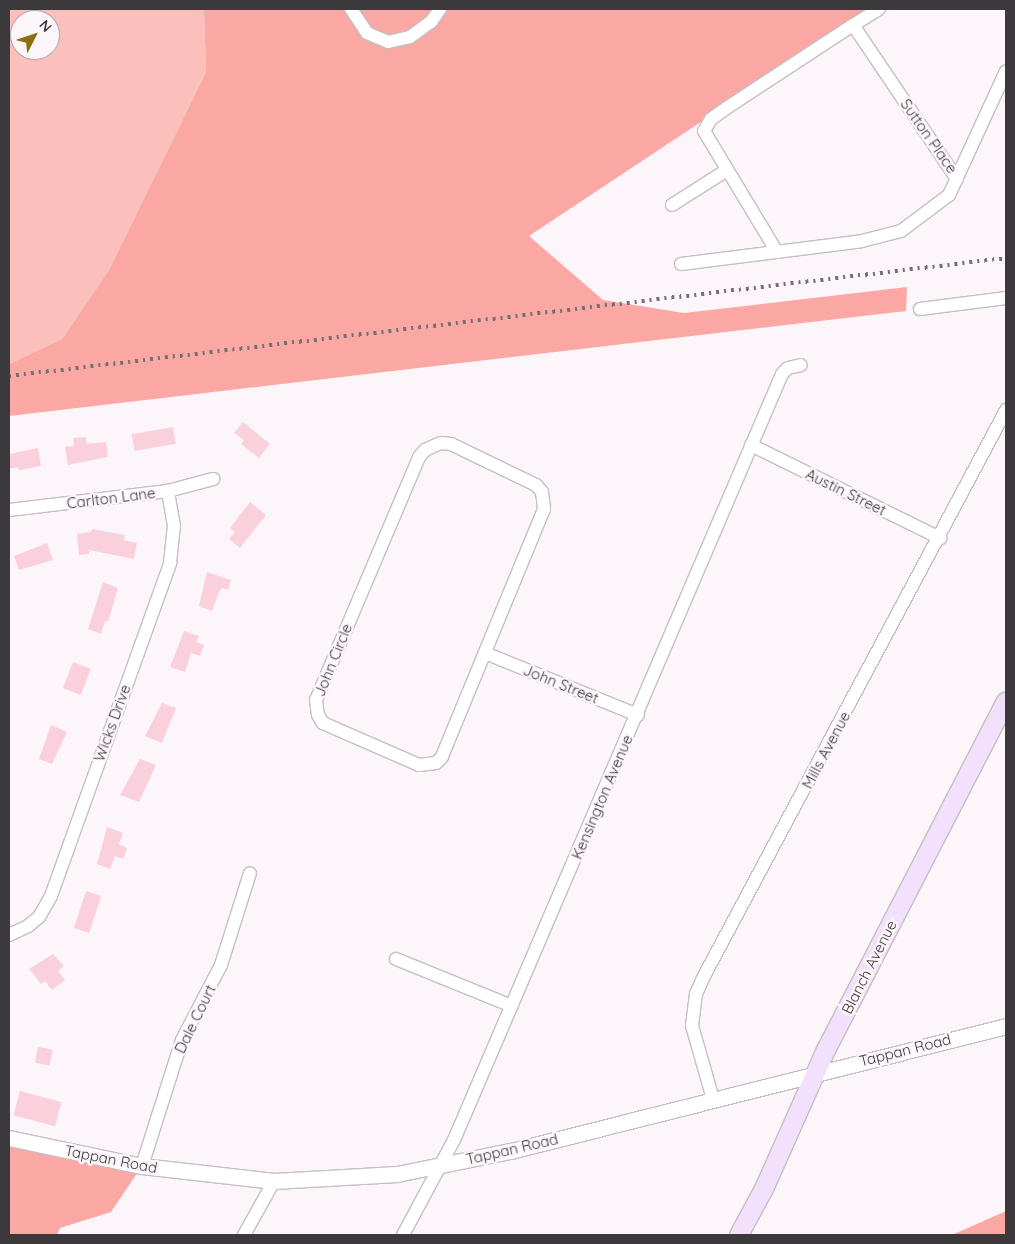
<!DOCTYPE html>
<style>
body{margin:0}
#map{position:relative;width:1015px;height:1244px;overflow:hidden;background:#fcf6fa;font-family:Quicksand,sans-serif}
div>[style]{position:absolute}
.green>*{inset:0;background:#fbbfbc}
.forest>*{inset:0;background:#fba8a5}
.building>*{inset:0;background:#fad0dc;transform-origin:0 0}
.roads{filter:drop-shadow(1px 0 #c5bfc3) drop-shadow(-1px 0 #c5bfc3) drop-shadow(0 1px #c5bfc3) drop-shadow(0 -1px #c5bfc3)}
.minor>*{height:12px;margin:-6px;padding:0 6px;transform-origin:6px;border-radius:6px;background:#fff}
.tertiary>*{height:15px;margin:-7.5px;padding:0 7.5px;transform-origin:7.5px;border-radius:7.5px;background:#fff}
.secondary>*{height:18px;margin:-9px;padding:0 9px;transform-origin:9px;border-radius:9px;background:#f2e0fc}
.rail>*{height:4px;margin-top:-2px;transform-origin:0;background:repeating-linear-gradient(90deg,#737072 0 2.5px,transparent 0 7.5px)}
span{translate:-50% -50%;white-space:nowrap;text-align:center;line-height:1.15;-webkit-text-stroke:5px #fcf6fa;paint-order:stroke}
.street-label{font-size:15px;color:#3b393b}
.frame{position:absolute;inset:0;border:10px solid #3b393b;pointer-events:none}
.north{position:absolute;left:10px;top:10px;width:50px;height:50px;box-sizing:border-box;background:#fcf6fa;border:1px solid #afaaae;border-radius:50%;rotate:49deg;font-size:14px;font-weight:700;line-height:20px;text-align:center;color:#3b393b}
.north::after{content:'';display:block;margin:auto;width:18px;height:22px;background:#886f0f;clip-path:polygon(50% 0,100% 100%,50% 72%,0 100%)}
</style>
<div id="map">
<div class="green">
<i style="clip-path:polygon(evenodd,9px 9px,204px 9px,206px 72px,109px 270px,62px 339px,9px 364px,9px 9px,20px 20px,50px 20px,50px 50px,20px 50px,20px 20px)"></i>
</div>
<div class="forest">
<i style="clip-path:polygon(204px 9px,871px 9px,529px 236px,603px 300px,684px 313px,907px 287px,906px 311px,9px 416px,9px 364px,62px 339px,109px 270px,206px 72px)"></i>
<i style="clip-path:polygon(9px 1138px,142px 1166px,111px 1212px,60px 1228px,57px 1235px,9px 1235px)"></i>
<i style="clip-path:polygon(1006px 1211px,1006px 1235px,952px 1235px)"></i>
</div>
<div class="building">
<i style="clip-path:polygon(243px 422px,270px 444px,259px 458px,241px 444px,244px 440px,234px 433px)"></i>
<i style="left:173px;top:427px;width:17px;height:42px;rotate:80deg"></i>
<i style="clip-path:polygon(86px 437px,87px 444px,106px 442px,108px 457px,68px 465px,65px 447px,74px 446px,73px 438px)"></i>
<i style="clip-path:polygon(38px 448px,41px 466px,19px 470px,18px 467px,9px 469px,9px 454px)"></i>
<i style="clip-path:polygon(250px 502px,266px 515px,240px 548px,229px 539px,235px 532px,230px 528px)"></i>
<i style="clip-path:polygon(92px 529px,125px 535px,124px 540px,137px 543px,134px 559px,89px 550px,89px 554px,79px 555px,77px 534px,91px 532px)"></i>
<i style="clip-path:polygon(47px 543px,53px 560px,19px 570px,14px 556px)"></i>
<i style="clip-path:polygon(207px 572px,231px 580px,228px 590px,222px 588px,219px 592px,212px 611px,199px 606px)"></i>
<i style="clip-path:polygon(103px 582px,118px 588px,108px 622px,105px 621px,101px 634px,88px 629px)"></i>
<i style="clip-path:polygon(184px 631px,199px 636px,196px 642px,204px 645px,200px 656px,191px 653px,185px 672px,170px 667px)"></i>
<i style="left:73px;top:662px;width:19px;height:28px;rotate:21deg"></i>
<i style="clip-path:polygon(162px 703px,176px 708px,162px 743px,145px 736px)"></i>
<i style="clip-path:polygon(51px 725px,67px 732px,52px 764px,39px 759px)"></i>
<i style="clip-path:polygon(140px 759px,156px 765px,139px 802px,120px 795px)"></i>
<i style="clip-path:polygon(107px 827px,123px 833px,119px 844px,127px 848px,123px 859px,115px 856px,110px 869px,97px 864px)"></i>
<i style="left:86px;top:891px;width:16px;height:39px;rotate:18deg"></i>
<i style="clip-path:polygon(53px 954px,64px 966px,58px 971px,65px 980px,52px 990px,45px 981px,41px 984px,29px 969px)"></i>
<i style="left:38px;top:1047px;width:15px;height:16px;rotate:11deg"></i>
<i style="left:20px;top:1091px;width:43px;height:25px;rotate:15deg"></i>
</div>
<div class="roads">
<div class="minor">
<i style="left:351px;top:9px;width:29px;rotate:56deg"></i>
<i style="left:367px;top:33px;width:23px;rotate:23deg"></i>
<i style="left:388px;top:42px;width:23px;rotate:-13deg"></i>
<i style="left:410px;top:37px;width:26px;rotate:-36deg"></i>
<i style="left:431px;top:22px;width:16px;rotate:-55deg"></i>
<i style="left:879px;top:9px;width:31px;rotate:148deg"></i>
<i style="left:853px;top:25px;width:186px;rotate:56deg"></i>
<i style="left:672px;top:205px;width:65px;rotate:-32.5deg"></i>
<i style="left:777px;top:252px;width:141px;rotate:-121.1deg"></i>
<i style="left:704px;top:131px;width:14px;rotate:-60deg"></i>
<i style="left:711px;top:119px;width:21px;rotate:-35deg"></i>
<i style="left:728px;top:107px;width:149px;rotate:-33.3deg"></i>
<i style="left:681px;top:264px;width:182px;rotate:-7.2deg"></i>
<i style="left:862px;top:241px;width:40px;rotate:-14.4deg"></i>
<i style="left:901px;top:231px;width:60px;rotate:-36.9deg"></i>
<i style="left:949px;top:195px;width:136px;rotate:-65.3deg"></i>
<i style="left:920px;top:309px;width:87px;rotate:-7.3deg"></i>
<i style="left:441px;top:443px;width:10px;rotate:6deg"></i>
<i style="left:451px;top:444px;width:94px;rotate:25.8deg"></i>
<i style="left:536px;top:485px;width:9px;rotate:49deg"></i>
<i style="left:542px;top:492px;width:17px;rotate:83deg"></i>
<i style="left:544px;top:509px;width:268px;rotate:112.4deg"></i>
<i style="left:442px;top:757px;width:8px;rotate:135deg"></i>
<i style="left:436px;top:763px;width:17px;rotate:173deg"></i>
<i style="left:419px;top:765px;width:105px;rotate:-156.4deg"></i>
<i style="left:323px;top:723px;width:9px;rotate:-122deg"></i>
<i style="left:318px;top:715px;width:15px;rotate:-98deg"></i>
<i style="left:316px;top:700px;width:264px;rotate:-67deg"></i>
<i style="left:419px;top:457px;width:9px;rotate:-49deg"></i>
<i style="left:425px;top:450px;width:17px;rotate:-24deg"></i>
<i style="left:751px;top:445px;width:211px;rotate:26.2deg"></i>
<i style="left:9px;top:510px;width:160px;rotate:-6.8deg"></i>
<i style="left:168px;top:491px;width:47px;rotate:-14.9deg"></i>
<i style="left:485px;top:653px;width:165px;rotate:22.1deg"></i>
<i style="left:9px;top:935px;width:21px;rotate:-25deg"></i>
<i style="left:28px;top:926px;width:14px;rotate:-39deg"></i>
<i style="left:39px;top:917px;width:24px;rotate:-60deg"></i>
<i style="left:51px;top:896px;width:354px;rotate:-70.3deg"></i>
<i style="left:170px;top:563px;width:37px;rotate:-84deg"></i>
<i style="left:174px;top:526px;width:36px;rotate:-100deg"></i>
<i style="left:396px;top:959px;width:125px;rotate:22.1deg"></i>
<i style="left:713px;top:1099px;width:76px;rotate:-106deg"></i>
<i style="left:692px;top:1026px;width:32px;rotate:-83deg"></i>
<i style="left:696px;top:994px;width:17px;rotate:-66deg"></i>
<i style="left:703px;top:978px;width:644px;rotate:-61.92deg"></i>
<i style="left:142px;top:1166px;width:132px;rotate:-72.4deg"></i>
<i style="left:182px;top:1040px;width:85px;rotate:-62.5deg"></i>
<i style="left:221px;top:965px;width:96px;rotate:-72.5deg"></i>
<i style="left:244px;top:1235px;width:62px;rotate:-60.9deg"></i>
<i style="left:403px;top:1235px;width:108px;rotate:-61.8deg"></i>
<i style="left:454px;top:1140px;width:833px;rotate:-66.82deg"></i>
<i style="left:782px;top:374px;width:8px;rotate:-45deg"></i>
<i style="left:788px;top:368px;width:13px;rotate:-13deg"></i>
</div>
<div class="tertiary">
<i style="left:9px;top:1138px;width:136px;rotate:11.9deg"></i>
<i style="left:142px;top:1166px;width:133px;rotate:6.5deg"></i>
<i style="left:274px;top:1181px;width:123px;rotate:-3.3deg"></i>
<i style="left:397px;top:1174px;width:120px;rotate:-11.5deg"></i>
<i style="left:515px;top:1150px;width:506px;rotate:-14.17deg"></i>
</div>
<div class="secondary">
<i style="left:739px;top:1235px;width:52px;rotate:-61.5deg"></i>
<i style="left:764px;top:1189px;width:152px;rotate:-66deg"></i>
<i style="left:826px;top:1050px;width:392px;rotate:-62.7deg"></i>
</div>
</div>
<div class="rail">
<i style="left:9px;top:376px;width:1004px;rotate:-6.75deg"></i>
</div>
<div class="street-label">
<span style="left:929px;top:136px;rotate:55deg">Sutton Place</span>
<span style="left:846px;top:492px;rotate:26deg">Austin Street</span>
<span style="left:111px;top:498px;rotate:-7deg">Carlton Lane</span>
<span style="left:333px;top:660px;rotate:-68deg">John Circle</span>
<span style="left:561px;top:684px;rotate:22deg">John Street</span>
<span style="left:112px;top:723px;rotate:-70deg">Wicks Drive</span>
<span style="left:826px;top:750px;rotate:-62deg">Mills Avenue</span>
<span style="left:602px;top:797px;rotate:-67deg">Kensington Avenue</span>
<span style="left:869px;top:967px;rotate:-63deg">Blanch Avenue</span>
<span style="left:195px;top:1019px;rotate:-64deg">Dale Court</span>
<span style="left:905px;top:1050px;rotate:-14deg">Tappan Road</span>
<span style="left:512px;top:1149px;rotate:-13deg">Tappan Road</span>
<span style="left:111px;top:1159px;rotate:11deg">Tappan Road</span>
</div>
<div class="frame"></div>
<div class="north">N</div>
</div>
